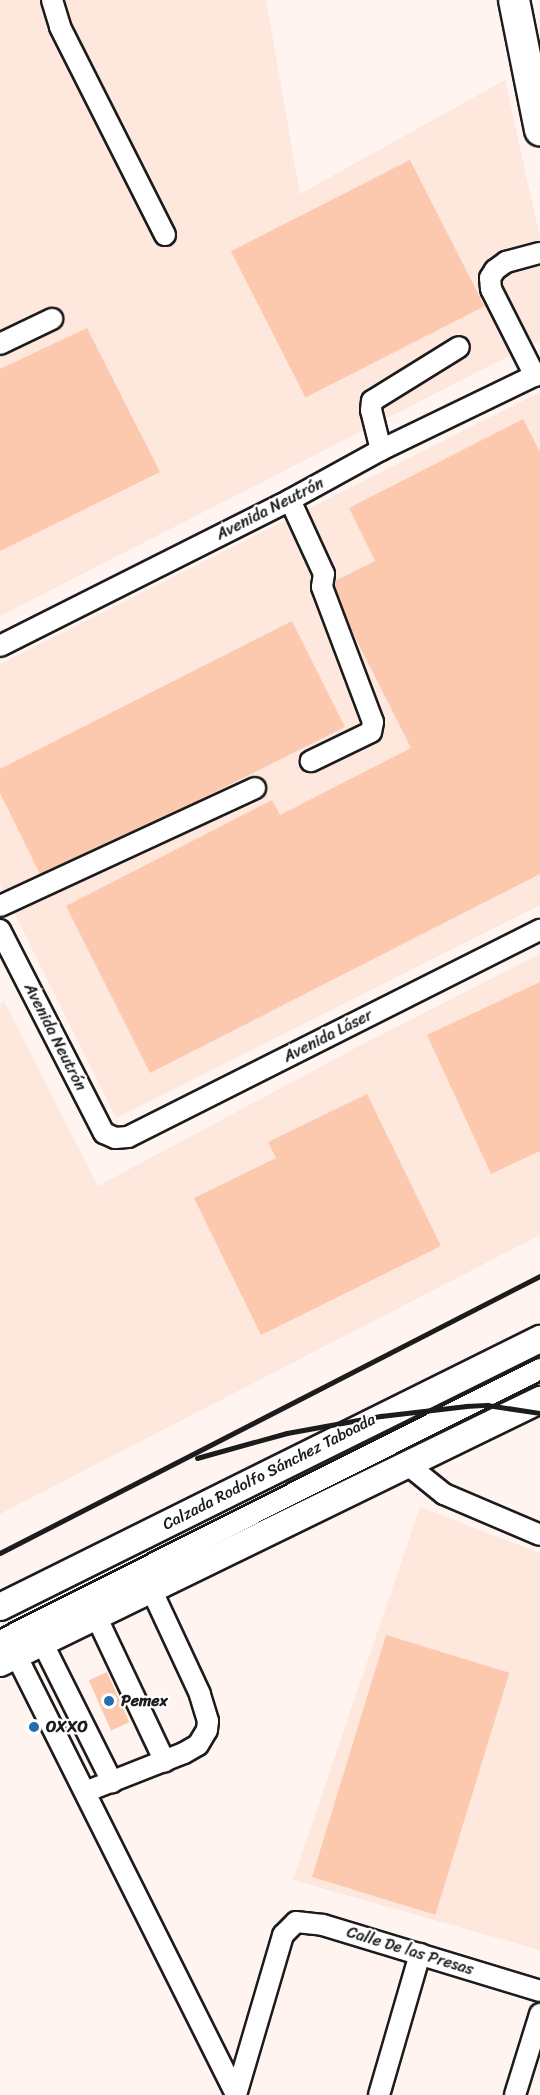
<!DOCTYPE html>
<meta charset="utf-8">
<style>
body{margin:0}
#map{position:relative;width:540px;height:2095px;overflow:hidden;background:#fff4ef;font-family:Sriracha,sans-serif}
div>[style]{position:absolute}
.built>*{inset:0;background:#fee7dc}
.building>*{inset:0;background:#fdc9ae;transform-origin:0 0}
.roads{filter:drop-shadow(2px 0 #1c1c1c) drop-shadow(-2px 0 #1c1c1c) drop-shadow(0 2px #1c1c1c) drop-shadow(0 -2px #1c1c1c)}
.minor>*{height:20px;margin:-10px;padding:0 10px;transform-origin:10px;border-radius:10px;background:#fff}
.major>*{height:26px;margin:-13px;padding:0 13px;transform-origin:13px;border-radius:13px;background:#fff}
.highway>*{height:30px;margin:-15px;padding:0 15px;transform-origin:15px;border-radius:15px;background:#fff}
.rail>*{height:4.5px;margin:-2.25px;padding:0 2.25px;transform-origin:2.25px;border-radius:2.25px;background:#1c1c1c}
.dots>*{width:16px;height:16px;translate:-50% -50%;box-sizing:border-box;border:3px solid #fff;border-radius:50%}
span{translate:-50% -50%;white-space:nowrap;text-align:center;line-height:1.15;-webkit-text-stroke:4.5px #fff;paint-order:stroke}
.street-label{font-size:16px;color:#1c1c1c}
.poi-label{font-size:16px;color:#1c1c1c;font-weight:700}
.left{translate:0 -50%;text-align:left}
</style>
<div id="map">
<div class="built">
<i style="clip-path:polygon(0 0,266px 0,300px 194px,505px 80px,540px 238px,540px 340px,0 616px)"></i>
<i style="clip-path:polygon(540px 392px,540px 905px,116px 1118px,0 884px,0 664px)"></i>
<i style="clip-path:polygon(540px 954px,540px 1235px,0 1514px,0 1004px,4px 1001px,98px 1186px,365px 1043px)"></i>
<i style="clip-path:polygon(420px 1507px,540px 1553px,540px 1950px,293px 1880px)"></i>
</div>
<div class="building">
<i style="left:410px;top:160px;width:164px;height:201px;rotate:63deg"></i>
<i style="clip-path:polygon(87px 328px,160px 472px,0 551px,0 369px)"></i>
<i style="clip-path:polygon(523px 419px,540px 452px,540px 874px,150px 1073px,66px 906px,272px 800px,280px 815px,411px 748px,348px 623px,334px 586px,335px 581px,375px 561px,349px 508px)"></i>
<i style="clip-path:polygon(292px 621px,345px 727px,187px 806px,40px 874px,0 793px,0 769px)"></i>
<i style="clip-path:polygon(540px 982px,540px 1151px,491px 1174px,427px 1035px)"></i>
<i style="clip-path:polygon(367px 1094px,441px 1246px,261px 1335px,194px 1198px,276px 1158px,268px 1142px)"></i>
<i style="left:386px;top:1635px;width:129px;height:253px;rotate:17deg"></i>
<i style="left:107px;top:1672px;width:55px;height:20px;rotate:66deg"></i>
</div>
<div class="roads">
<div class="minor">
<i style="left:52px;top:0;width:28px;rotate:73deg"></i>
<i style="left:60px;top:27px;width:233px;rotate:63.2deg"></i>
<i style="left:0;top:344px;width:58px;rotate:-25.7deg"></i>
<i style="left:535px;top:376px;width:97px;rotate:-116.8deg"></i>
<i style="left:491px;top:289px;width:11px;rotate:-95deg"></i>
<i style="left:490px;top:278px;width:9px;rotate:-58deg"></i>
<i style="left:495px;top:270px;width:14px;rotate:-36deg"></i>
<i style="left:506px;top:262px;width:35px;rotate:-15deg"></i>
<i style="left:381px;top:450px;width:41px;rotate:-104deg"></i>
<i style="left:371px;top:410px;width:9px;rotate:-84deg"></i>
<i style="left:372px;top:401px;width:102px;rotate:-31.8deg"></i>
<i style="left:290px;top:500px;width:81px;rotate:65.3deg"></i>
<i style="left:324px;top:574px;width:13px;rotate:99deg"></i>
<i style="left:322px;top:587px;width:144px;rotate:69.3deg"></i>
<i style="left:373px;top:722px;width:10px;rotate:101deg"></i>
<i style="left:371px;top:732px;width:67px;rotate:154.2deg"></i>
<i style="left:0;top:646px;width:325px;rotate:-26.7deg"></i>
<i style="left:290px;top:500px;width:104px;rotate:-28.8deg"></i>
<i style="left:381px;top:450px;width:177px;rotate:-25.8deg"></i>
<i style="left:0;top:906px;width:281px;rotate:-24.8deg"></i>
<i style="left:0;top:930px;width:228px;rotate:62.9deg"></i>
<i style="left:104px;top:1133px;width:12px;rotate:24deg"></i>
<i style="left:115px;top:1138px;width:13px;rotate:-4deg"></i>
<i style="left:128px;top:1137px;width:461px;rotate:-26.7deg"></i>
<i style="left:408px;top:1465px;width:46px;rotate:38.9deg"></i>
<i style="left:444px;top:1494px;width:104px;rotate:23.1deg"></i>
<i style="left:96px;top:1616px;width:161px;rotate:64.7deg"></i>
<i style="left:0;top:1641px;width:605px;rotate:-26.73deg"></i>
<i style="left:42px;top:1642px;width:157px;rotate:63.4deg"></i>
<i style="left:16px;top:1655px;width:491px;rotate:63.4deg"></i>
<i style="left:85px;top:1792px;width:106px;rotate:-21.5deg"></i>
<i style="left:184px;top:1753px;width:16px;rotate:-30deg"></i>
<i style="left:198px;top:1745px;width:17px;rotate:-59deg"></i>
<i style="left:207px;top:1730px;width:9px;rotate:-84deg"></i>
<i style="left:208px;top:1721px;width:28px;rotate:-107deg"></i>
<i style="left:200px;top:1694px;width:116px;rotate:-115deg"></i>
<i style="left:236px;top:2095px;width:167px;rotate:-73.6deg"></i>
<i style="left:283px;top:1935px;width:18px;rotate:-45deg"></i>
<i style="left:296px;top:1922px;width:27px;rotate:6deg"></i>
<i style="left:323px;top:1925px;width:227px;rotate:16.9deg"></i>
<i style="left:379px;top:2095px;width:147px;rotate:-73.8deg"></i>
<i style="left:515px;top:2095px;width:85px;rotate:-72.8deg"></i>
</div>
<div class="major">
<i style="left:0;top:1607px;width:603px;rotate:-26.4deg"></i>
<i style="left:0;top:1663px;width:601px;rotate:-25.97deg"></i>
</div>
<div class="highway">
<i style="left:514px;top:0;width:133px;rotate:78.7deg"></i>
</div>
</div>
<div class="rail">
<i style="left:197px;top:1458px;width:93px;rotate:-15.5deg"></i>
<i style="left:287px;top:1433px;width:96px;rotate:-10.3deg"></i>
<i style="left:381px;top:1416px;width:86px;rotate:-6.7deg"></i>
<i style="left:466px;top:1406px;width:21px;rotate:-3deg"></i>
<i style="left:487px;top:1405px;width:54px;rotate:8.6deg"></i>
<i style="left:0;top:1553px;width:607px;rotate:-27.16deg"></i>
</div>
<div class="dots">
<i style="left:109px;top:1701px;background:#1f6fb2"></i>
<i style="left:34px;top:1727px;background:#1f6fb2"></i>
</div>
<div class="street-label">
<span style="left:270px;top:509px;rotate:-27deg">Avenida Neutrón</span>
<span style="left:328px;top:1036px;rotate:-27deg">Avenida Láser</span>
<span style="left:55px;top:1037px;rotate:63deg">Avenida Neutrón</span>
<span style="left:269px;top:1472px;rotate:-27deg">Calzada Rodolfo Sánchez Taboada</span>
<span style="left:410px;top:1951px;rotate:17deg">Calle De las Presas</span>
</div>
<div class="poi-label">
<span class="left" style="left:121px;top:1701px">Pemex</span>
<span class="left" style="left:46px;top:1727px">OXXO</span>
</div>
</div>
